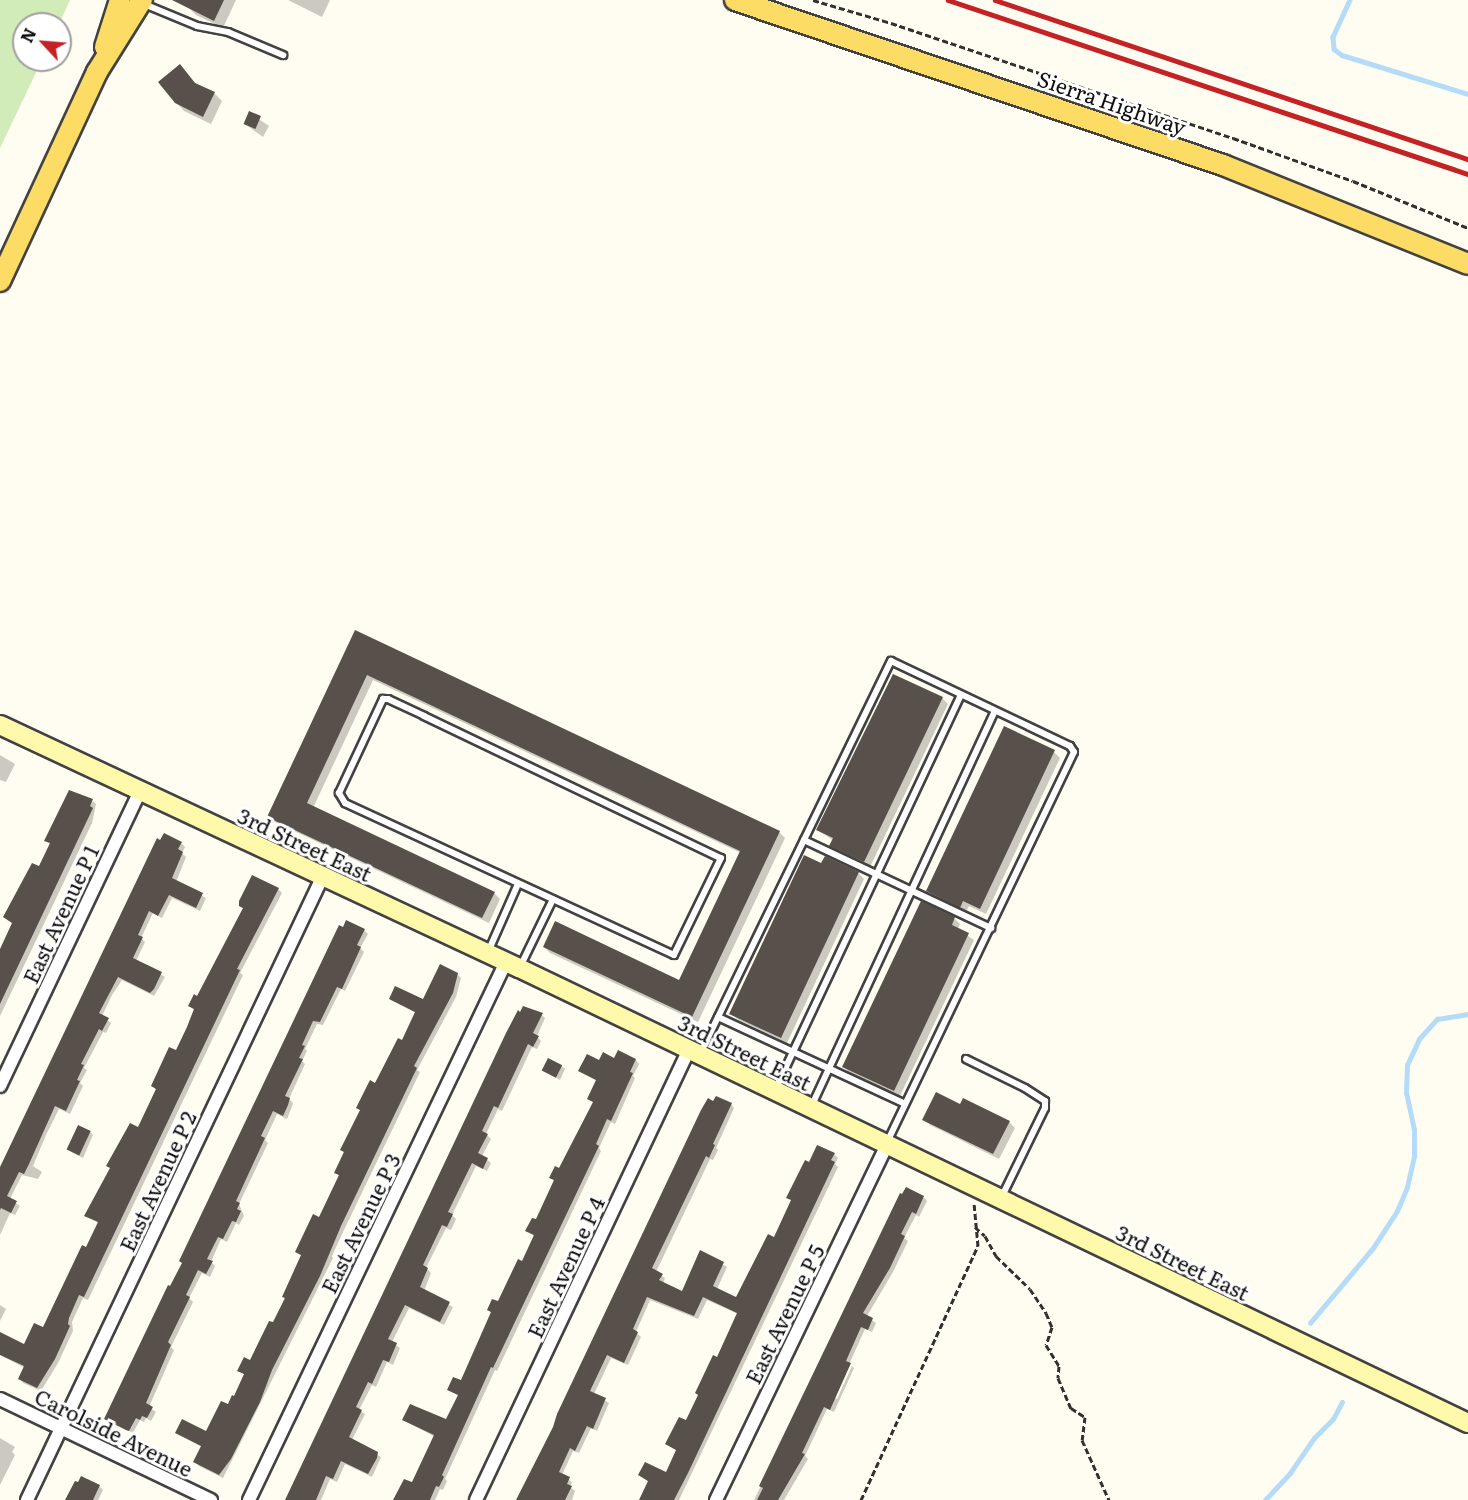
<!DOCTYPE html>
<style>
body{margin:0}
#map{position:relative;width:1468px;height:1500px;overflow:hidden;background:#fffdf1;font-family:Literata,serif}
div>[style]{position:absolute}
.green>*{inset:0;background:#d1ebb9}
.shadow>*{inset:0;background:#0003}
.stream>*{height:4.5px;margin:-2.25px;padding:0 2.25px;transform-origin:2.25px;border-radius:2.25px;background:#b4dcf8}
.building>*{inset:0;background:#58514b;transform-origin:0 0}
.path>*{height:3px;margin-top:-1.5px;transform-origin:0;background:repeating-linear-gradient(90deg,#313131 0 6px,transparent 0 9px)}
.roads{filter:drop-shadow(2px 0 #424242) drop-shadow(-2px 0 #424242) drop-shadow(0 2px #424242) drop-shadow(0 -2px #424242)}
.lane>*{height:6px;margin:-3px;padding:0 3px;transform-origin:3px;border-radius:3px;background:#fff}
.street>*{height:12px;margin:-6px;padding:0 6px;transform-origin:6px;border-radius:6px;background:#fff}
.secondary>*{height:18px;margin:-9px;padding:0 9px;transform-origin:9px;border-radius:9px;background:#fff9ac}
.primary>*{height:20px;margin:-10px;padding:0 10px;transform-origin:10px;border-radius:10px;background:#fcdc64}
.rail>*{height:4.5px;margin:-2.25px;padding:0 2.25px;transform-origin:2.25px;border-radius:2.25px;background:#c42225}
span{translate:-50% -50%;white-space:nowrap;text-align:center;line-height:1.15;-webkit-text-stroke:6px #fff;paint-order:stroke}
.street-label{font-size:21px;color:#0f0f0f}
.north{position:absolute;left:12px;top:12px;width:60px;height:60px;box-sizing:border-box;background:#fff;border:2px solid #9f9f9f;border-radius:50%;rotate:296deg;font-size:16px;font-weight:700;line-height:24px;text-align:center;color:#0f0f0f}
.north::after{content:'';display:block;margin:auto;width:21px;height:27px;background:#c42225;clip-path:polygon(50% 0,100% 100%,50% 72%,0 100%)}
</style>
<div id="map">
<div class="green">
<i style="clip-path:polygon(0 0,70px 0,59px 24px,24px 24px,24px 60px,42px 60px,0 148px)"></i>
</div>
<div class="shadow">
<i style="clip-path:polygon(191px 0,236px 0,223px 28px,196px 15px,188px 7px)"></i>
<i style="clip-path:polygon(288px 0,330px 0,322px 17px)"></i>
<i style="clip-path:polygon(180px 66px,197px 85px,214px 93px,222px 101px,211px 124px,184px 111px,176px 102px)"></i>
<i style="clip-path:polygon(250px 113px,269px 126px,263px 137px,245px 124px)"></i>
<i style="clip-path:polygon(356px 632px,779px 832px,785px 838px,698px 1022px,550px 953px,544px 947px,680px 982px,741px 853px,373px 680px,313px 808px,494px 893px,500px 899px,489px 923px,275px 822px,269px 816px)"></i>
<i style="clip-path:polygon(942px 698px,948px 704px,870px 867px,837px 852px,831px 846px,834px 841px,818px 830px)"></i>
<i style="clip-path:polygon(1054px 752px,1060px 758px,986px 914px,969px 906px,966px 912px,933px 897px,927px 891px)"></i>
<i style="clip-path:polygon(0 755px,15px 764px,6px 782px,0 780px)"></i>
<i style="clip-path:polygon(92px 801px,96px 804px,92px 823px,0 1016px,0 952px,51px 845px,46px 840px)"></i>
<i style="clip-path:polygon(181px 843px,185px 847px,182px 853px,186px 857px,176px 882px,206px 898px,200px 911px,172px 898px,162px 918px,153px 913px,141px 938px,145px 942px,136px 961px,165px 977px,154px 996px,122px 980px,112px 995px,102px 1016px,111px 1023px,106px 1033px,103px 1032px,84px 1068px,87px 1070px,80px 1083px,83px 1086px,70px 1114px,59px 1109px,46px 1135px,33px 1166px,42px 1172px,38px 1179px,22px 1175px,10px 1199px,20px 1206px,15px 1215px,10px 1213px,0 1235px,0 1170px)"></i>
<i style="clip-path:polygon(822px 865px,858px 873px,864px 879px,787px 1043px,737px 1019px,731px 1013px)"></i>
<i style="clip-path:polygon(278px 889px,282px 893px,240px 973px,243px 975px,88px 1300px,83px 1298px,72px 1322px,73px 1331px,58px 1363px,41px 1391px,23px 1383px,20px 1379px,25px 1368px,4px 1357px,25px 1346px,44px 1329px,87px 1249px,99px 1223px,86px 1215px,138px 1129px,156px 1089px,153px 1086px,177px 1052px,194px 1010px,190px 1006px,198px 998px,244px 909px,239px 905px)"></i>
<i style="clip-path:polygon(954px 918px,960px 924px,958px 929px,974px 940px,900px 1096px,850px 1073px,844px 1067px)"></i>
<i style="clip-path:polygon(340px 927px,364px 930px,368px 934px,360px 948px,364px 952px,345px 991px,341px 989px,323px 1025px,317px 1024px,305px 1049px,307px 1051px,302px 1061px,305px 1064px,289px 1099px,293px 1103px,291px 1109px,287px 1119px,277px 1114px,265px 1140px,268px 1143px,239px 1204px,244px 1216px,239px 1225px,236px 1223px,227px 1242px,221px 1239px,211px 1262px,215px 1266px,210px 1277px,202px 1273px,189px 1298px,193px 1302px,171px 1347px,174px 1350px,149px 1407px,156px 1412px,151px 1421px,146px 1418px,144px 1422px,140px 1420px,133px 1433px,106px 1419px,171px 1288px)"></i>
<i style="clip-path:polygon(458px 975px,461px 978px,456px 997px,417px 1070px,420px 1072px,344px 1230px,332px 1256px,333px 1258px,223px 1478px,199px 1466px,195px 1462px,202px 1447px,177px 1433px,207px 1433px,235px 1398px,245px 1375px,239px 1370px,251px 1362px,274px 1324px,302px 1256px,297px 1252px,320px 1219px,339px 1176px,335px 1172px,361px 1111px,358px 1108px,402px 1042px,416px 1013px,390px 999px,424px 1001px)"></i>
<i style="clip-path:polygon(542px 1015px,545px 1018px,537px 1036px,541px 1041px,537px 1049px,532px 1047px,502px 1111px,498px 1109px,486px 1134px,491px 1139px,482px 1156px,491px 1163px,487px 1171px,476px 1166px,452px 1215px,456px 1219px,451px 1230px,446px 1228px,426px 1268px,431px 1273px,424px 1291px,453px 1307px,444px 1325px,409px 1308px,392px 1342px,400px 1348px,393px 1365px,387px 1362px,376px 1387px,372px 1385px,359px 1410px,365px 1414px,352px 1440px,381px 1457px,372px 1477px,345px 1464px,337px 1482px,330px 1479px,321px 1500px,290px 1500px,288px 1498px)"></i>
<i style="clip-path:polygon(615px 1060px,636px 1060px,639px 1064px,633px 1076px,635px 1078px,615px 1124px,611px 1122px,599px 1148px,601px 1151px,497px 1371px,495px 1370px,445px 1479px,447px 1481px,443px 1490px,440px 1489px,435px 1500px,396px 1500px,412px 1484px,435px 1437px,404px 1420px,447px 1421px,459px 1396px,449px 1389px,462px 1382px,492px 1314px,489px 1310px,499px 1303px,522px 1263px,535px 1237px,527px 1231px,537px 1221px,555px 1182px,551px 1178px,560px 1170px,594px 1103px,589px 1099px,597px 1081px,580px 1071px,600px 1062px)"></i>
<i style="clip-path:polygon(561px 1066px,565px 1069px,560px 1080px,544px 1071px)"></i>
<i style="clip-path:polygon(714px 1103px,731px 1104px,734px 1108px,716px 1148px,718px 1150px,713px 1160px,710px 1159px,656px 1272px,665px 1278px,663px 1284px,682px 1293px,701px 1252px,727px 1267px,717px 1289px,737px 1299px,774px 1239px,792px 1201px,788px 1197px,810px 1164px,834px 1154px,838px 1158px,835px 1164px,838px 1167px,679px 1500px,640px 1500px,649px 1482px,640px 1475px,666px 1474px,678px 1451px,667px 1444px,686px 1422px,738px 1314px,707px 1300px,698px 1319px,650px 1300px,636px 1332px,641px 1337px,628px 1365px,611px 1358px,594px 1394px,609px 1403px,597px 1431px,591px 1428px,579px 1453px,573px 1451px,562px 1475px,572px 1482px,570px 1487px,575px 1491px,572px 1500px,519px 1500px)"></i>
<i style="clip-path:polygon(924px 1119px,1009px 1122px,1015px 1128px,999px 1159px,930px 1125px)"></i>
<i style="clip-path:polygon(90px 1132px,93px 1135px,83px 1158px,73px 1153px,69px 1150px)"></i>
<i style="clip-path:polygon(923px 1197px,927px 1201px,919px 1217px,916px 1215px,904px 1238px,908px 1241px,893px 1272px,867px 1316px,876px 1323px,872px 1332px,865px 1329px,834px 1398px,837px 1399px,852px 1366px,854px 1368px,834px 1412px,827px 1409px,805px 1456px,808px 1459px,784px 1500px,754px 1500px,874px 1248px)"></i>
<i style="clip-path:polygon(0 1305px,6px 1309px,0 1321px)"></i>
<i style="clip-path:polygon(0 1438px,15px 1447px,12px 1452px,15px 1455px,0 1485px)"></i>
<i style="clip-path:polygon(99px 1486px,103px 1490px,98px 1500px,67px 1500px)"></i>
</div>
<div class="stream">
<i style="left:1350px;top:0;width:41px;rotate:114.7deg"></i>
<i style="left:1333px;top:37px;width:12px;rotate:85deg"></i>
<i style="left:1334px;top:49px;width:10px;rotate:37deg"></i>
<i style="left:1342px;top:55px;width:132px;rotate:17.2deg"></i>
<i style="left:1310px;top:1323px;width:98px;rotate:-50deg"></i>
<i style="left:1373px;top:1248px;width:44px;rotate:-57deg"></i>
<i style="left:1397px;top:1211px;width:26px;rotate:-67deg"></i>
<i style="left:1407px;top:1187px;width:32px;rotate:-77deg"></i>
<i style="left:1414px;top:1156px;width:26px;rotate:-90deg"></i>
<i style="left:1414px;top:1130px;width:38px;rotate:-102deg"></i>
<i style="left:1406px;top:1093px;width:28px;rotate:-88deg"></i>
<i style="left:1407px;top:1065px;width:29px;rotate:-65deg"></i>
<i style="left:1419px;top:1039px;width:27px;rotate:-48deg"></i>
<i style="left:1437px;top:1019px;width:31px;rotate:-9deg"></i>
<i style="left:1265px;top:1500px;width:37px;rotate:-47deg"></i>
<i style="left:1290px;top:1473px;width:42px;rotate:-55.6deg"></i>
<i style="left:1314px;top:1438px;width:27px;rotate:-45deg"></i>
<i style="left:1333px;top:1419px;width:19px;rotate:-62deg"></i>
</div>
<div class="building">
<i style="clip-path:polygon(172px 0,224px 0,214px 21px)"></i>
<i style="clip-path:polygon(180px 64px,195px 83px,215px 92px,203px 117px,175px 103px,158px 82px)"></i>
<i style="left:249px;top:111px;width:13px;height:14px;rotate:23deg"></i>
<i style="clip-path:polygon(355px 630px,780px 831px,692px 1017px,543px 947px,555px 921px,679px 980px,740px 851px,367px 675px,307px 803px,495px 892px,482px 918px,267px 817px)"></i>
<i style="clip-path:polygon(893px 674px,943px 697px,864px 862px,829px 846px,833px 838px,816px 830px)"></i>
<i style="clip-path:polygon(1004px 726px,1055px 750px,980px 909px,963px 901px,960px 908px,926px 891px)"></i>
<i style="clip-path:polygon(69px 790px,93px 799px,90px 806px,93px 808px,0 1004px,0 949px,12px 923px,3px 917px,32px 863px,39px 866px,50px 843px,44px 841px)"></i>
<i style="clip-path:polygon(164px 833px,182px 842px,178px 849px,183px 852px,172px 878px,203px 893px,196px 908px,169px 895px,158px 916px,149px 911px,138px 935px,143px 937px,133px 958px,162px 972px,154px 989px,150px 993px,118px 977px,99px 1013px,109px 1018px,102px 1031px,99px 1029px,81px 1064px,84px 1065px,77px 1080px,80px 1081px,66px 1111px,55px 1106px,29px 1164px,24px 1174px,19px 1172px,7px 1196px,17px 1201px,11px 1213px,1px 1208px,0 1210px,0 1167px,157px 838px,160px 840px)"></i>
<i style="clip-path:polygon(804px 855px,821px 863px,825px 856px,859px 872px,781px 1038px,729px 1014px)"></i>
<i style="clip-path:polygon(252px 875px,279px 888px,237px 969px,240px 970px,84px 1297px,79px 1295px,69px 1318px,68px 1324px,70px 1326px,55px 1359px,37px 1388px,18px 1379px,24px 1366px,0 1355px,0 1332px,24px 1344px,34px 1323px,43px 1327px,82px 1245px,86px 1247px,98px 1222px,84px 1216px,110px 1168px,106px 1166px,130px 1123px,138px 1127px,156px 1089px,151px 1086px,169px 1047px,176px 1050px,187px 1027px,194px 1009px,188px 1006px,194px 994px,197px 996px,243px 908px,239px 906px,239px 901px)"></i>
<i style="clip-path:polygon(921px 901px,955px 917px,952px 925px,969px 933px,894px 1091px,842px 1067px)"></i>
<i style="clip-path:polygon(346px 920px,365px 929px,357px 945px,361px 947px,342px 989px,337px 987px,320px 1022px,313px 1021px,302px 1045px,305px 1046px,299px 1058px,303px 1059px,285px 1096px,290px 1098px,288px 1105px,283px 1116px,273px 1111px,261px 1136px,265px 1138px,236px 1201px,240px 1203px,237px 1209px,241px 1211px,236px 1222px,232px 1221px,223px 1239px,218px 1237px,207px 1259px,213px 1261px,206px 1274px,198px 1270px,186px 1295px,190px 1297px,168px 1342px,171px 1345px,146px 1403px,153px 1407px,147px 1418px,142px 1416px,140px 1420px,136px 1418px,129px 1431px,126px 1430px,104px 1419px,168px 1285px,170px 1286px,182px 1263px,179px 1261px,339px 925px,343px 927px)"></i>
<i style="clip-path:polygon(440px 964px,458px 973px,453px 993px,414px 1066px,417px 1068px,341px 1226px,320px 1276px,272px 1370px,260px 1402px,231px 1459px,219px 1475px,193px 1462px,201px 1446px,175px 1433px,182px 1419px,206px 1431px,221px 1401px,228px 1404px,232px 1395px,234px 1396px,244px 1374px,237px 1371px,244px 1357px,250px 1360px,269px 1321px,273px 1322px,285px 1298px,282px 1297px,301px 1255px,295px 1252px,313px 1214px,319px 1217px,339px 1175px,334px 1173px,344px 1152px,340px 1150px,360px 1110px,356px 1108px,370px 1080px,375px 1083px,398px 1038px,402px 1040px,415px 1012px,389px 999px,395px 986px,423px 999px)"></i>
<i style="clip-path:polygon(523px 1006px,543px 1013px,533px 1033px,539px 1036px,533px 1047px,528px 1044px,498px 1108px,494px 1106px,482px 1131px,488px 1134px,478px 1153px,488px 1158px,483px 1169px,472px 1163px,448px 1212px,453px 1214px,447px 1227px,442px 1225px,423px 1265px,428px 1268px,420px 1287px,450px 1302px,440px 1322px,405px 1305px,388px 1339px,397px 1343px,389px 1362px,383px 1360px,372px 1384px,368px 1382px,356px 1407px,362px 1410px,349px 1437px,378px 1452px,377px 1458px,368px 1474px,341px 1461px,333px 1479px,326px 1476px,316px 1500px,285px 1500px,506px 1033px,518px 1010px,520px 1012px)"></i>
<i style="clip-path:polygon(618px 1050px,636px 1059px,630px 1072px,633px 1073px,611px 1121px,607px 1119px,596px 1144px,599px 1146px,493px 1368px,491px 1367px,442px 1475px,444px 1477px,439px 1487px,436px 1486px,430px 1500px,393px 1500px,404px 1479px,412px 1482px,434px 1435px,402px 1420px,410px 1404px,446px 1419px,458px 1395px,447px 1390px,453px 1377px,461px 1380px,491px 1312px,487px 1310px,492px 1299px,498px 1301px,518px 1259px,522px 1261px,534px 1235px,525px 1231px,532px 1218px,536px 1219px,554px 1180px,549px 1178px,555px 1166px,559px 1168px,593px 1102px,587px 1099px,596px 1080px,578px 1071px,587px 1054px,599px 1060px,603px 1052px,614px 1058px)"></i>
<i style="left:548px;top:1058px;width:16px;height:14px;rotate:27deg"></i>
<i style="clip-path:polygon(936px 1092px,960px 1104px,963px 1098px,1010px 1121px,993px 1154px,922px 1120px)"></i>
<i style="clip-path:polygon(716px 1096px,732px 1103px,713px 1144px,715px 1145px,709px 1158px,706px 1156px,652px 1268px,663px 1274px,659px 1280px,682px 1291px,700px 1250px,724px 1262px,713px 1286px,736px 1297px,768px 1234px,774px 1237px,791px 1200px,786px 1198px,805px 1160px,809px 1162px,817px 1145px,835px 1153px,831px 1160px,835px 1162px,688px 1473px,674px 1500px,639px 1500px,648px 1481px,638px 1475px,645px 1462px,666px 1472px,676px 1450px,665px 1444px,679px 1417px,686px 1420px,698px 1395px,695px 1393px,713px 1355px,717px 1357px,737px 1313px,703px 1297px,694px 1316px,647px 1297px,633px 1329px,638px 1332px,624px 1363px,607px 1355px,590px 1391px,606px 1398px,593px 1429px,587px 1426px,575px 1451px,570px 1448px,559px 1472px,570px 1477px,567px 1484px,572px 1486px,565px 1500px,516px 1500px,553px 1427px,557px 1414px,701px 1110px,708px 1098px,713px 1101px)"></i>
<i style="left:78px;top:1125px;width:14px;height:27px;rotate:25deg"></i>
<i style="clip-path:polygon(906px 1187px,924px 1196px,916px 1214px,912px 1212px,901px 1234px,905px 1236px,890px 1268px,863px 1313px,873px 1318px,868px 1330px,861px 1327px,846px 1361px,851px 1363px,830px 1410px,824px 1407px,802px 1453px,805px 1454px,778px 1500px,757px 1500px,763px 1488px,759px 1486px,900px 1193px,902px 1194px)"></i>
<i style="clip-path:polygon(81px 1476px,100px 1485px,93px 1500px,65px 1500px,75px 1481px,78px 1482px)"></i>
</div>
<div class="path">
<i style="left:813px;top:0;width:81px;rotate:16.4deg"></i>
<i style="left:891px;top:23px;width:361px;rotate:18.6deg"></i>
<i style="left:1233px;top:138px;width:127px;rotate:19.7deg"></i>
<i style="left:1353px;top:181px;width:124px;rotate:22.2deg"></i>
<i style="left:975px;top:1227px;width:13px;rotate:42deg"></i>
<i style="left:985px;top:1236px;width:23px;rotate:61deg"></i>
<i style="left:996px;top:1256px;width:47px;rotate:44.1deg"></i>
<i style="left:1030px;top:1289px;width:29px;rotate:56deg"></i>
<i style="left:1046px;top:1313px;width:15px;rotate:67deg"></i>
<i style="left:1052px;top:1327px;width:19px;rotate:108deg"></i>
<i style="left:1046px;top:1345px;width:25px;rotate:58deg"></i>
<i style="left:1059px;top:1366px;width:12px;rotate:95deg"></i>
<i style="left:1058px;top:1378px;width:33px;rotate:67deg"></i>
<i style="left:1071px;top:1408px;width:17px;rotate:33deg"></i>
<i style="left:1085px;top:1417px;width:23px;rotate:97deg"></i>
<i style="left:1082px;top:1440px;width:66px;rotate:65.8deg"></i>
<i style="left:861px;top:1500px;width:280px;rotate:-65.3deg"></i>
<i style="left:978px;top:1246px;width:43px;rotate:-95.3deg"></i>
</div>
<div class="roads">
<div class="lane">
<i style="left:144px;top:4px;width:57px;rotate:22.5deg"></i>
<i style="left:197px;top:26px;width:32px;rotate:11deg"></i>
<i style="left:228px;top:32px;width:60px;rotate:22.7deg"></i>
<i style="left:383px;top:699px;width:5px"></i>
<i style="left:388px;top:699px;width:40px;rotate:25deg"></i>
<i style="left:424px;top:716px;width:329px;rotate:25.6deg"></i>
<i style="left:721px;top:858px;width:108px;rotate:115.9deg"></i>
<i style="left:674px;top:955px;width:362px;rotate:-155.2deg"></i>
<i style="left:345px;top:803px;width:12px;rotate:-121deg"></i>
<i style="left:339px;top:793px;width:104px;rotate:-64.9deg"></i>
<i style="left:804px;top:840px;width:207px;rotate:25.2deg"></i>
<i style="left:488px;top:952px;width:74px;rotate:-66.2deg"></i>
<i style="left:521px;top:965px;width:73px;rotate:-64.1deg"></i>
<i style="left:718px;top:1017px;width:206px;rotate:24.9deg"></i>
<i style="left:701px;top:1052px;width:435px;rotate:-64.1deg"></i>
<i style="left:891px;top:661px;width:198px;rotate:25.4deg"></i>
<i style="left:1070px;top:746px;width:7px;rotate:56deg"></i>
<i style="left:1074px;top:752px;width:433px;rotate:115.6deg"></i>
<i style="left:966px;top:1059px;width:66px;rotate:26.2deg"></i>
<i style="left:1025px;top:1088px;width:24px;rotate:33deg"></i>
<i style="left:1045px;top:1101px;width:7px;rotate:90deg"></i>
<i style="left:1045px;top:1108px;width:98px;rotate:116deg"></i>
<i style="left:776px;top:1088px;width:434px;rotate:-64.8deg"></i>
<i style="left:812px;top:1105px;width:434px;rotate:-65.1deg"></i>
</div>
<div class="street">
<i style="left:0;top:1086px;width:327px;rotate:-64.6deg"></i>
<i style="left:0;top:1399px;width:234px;rotate:25.6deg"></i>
<i style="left:27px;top:1500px;width:688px;rotate:-64.63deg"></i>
<i style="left:249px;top:1500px;width:596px;rotate:-64.47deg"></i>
<i style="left:476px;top:1500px;width:498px;rotate:-64.7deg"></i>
<i style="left:716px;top:1500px;width:395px;rotate:-64.3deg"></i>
</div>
<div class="secondary">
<i style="left:0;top:725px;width:573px;rotate:25.09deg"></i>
<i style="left:519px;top:968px;width:1052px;rotate:25.62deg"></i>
</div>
<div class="primary">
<i style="left:735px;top:0;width:515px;rotate:18.68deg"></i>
<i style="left:1223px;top:165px;width:264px;rotate:22deg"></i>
<i style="left:105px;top:47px;width:49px;rotate:-72.3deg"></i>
<i style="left:0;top:281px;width:230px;rotate:-65.1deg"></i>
<i style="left:97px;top:72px;width:85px;rotate:-58deg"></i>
</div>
</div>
<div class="rail">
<i style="left:948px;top:0;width:548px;rotate:18.5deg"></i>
<i style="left:995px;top:0;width:499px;rotate:18.6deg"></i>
</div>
<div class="street-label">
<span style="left:1112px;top:102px;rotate:19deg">Sierra Highway</span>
<span style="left:305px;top:844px;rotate:25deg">3rd Street East</span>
<span style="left:60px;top:914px;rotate:-65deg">East Avenue P 1</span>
<span style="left:745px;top:1052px;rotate:26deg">3rd Street East</span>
<span style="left:157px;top:1181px;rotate:-65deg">East Avenue P 2</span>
<span style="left:360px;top:1223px;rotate:-64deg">East Avenue P 3</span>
<span style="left:1183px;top:1262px;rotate:26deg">3rd Street East</span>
<span style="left:565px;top:1267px;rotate:-65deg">East Avenue P 4</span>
<span style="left:784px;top:1314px;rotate:-64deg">East Avenue P 5</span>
<span style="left:114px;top:1432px;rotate:26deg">Carolside Avenue</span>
</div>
<div class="north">N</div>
</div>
